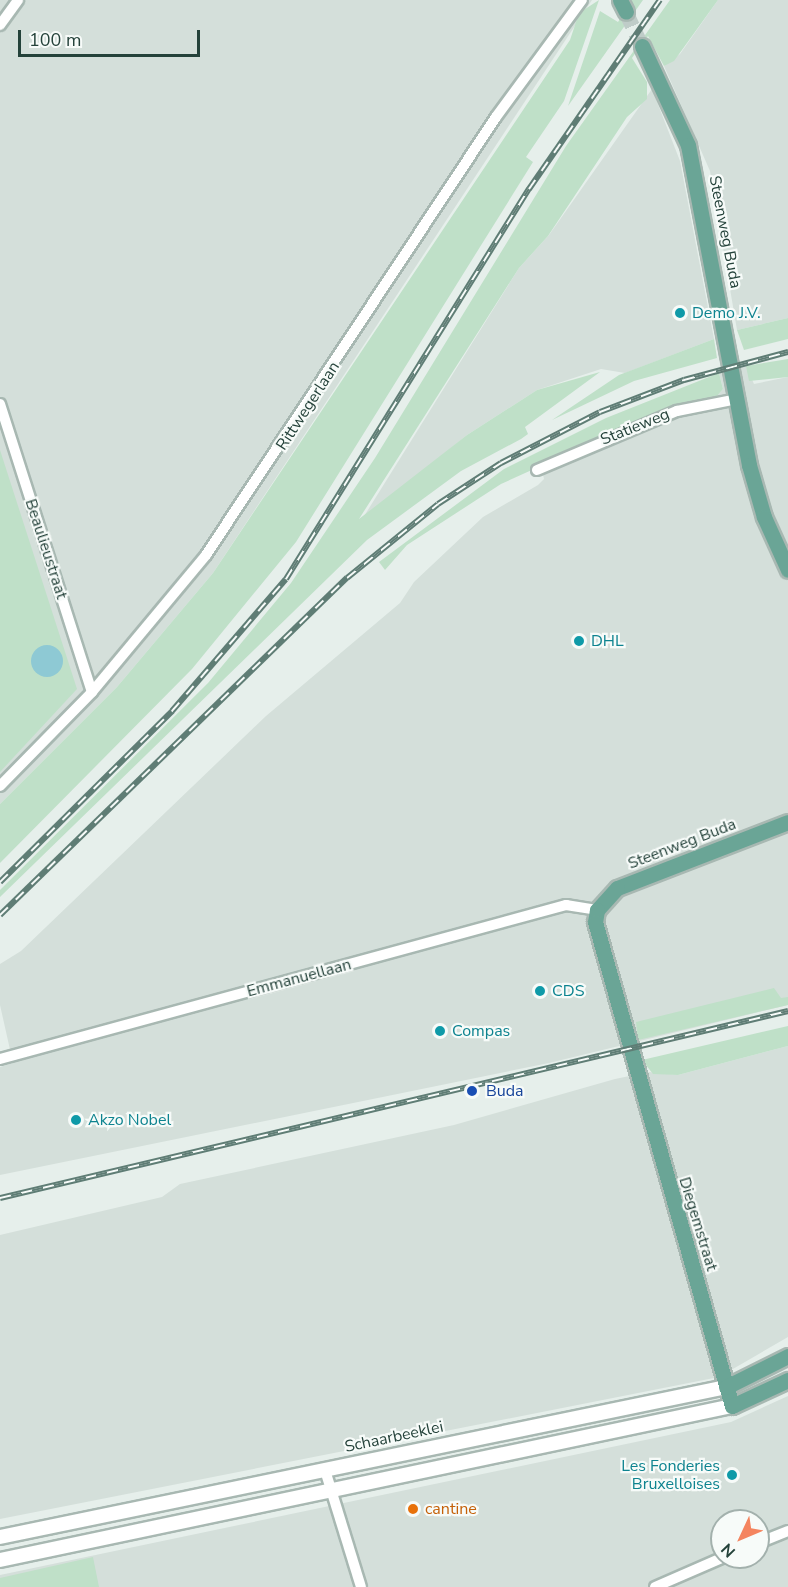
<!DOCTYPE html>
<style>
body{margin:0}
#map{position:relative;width:788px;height:1587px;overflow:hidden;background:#e6efeb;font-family:"Nunito Sans",sans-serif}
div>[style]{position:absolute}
.built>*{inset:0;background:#d4dfda}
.green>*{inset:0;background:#bfe0c8}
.water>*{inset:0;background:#8ec9d4}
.round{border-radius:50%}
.primary-tunnel>*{height:15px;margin-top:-7.5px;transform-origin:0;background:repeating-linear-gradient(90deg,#bfccc8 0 15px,transparent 0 23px)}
.roads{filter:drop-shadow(2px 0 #a8b8b2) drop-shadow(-2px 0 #a8b8b2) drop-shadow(0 2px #a8b8b2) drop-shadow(0 -2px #a8b8b2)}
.minor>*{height:10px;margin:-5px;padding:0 5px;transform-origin:5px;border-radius:5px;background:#fff}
.secondary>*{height:14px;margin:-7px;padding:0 7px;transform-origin:7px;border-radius:7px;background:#fff}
.primary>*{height:15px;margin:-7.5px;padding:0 7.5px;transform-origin:7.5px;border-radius:7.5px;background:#6aa596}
.rail>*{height:6px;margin-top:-3px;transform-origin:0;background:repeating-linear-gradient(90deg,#f7fbf9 0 11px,#5f7d75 0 22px);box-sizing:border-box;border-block:2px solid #5f7d75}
.dots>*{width:16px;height:16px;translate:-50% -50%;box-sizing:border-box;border:3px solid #f7fbf9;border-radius:50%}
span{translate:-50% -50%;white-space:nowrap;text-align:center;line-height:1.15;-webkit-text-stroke:4.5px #f7fbf9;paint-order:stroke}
.street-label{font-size:16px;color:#24423a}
.culture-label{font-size:16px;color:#0d838f}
.left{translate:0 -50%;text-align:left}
.right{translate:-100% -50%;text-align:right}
.transit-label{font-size:16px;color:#164399}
.food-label{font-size:16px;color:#c56008}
.north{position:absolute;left:710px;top:1509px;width:60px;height:60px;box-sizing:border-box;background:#f7fbf9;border:2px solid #a3b1ad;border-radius:50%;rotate:226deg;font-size:16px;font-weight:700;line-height:24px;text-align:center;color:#24423a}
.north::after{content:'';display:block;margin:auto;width:21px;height:27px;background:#f4845f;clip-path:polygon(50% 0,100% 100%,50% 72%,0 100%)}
.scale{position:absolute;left:18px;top:30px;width:182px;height:27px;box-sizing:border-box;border:3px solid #24423a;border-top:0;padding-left:8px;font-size:18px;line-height:21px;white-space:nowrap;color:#24423a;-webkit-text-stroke:4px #f7fbf9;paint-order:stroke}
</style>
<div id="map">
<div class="built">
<i style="clip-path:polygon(0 0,592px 0,213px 573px,117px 687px,0 804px)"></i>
<i style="clip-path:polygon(718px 0,788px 0,788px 318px,737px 330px,710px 171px,664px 66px,680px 54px)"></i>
<i style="clip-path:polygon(652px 89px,680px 161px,714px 339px,625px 373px,601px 369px,537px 390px,467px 435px,361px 521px,519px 268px,549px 235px)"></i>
<i style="clip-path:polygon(746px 366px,754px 384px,788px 377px,788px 1005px,549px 1063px,0 1175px,0 1067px,13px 1063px,0 1005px,0 964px,21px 951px,266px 716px,400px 603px,414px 582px,483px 517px,538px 485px,544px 479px,541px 465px,658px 413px,717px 396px,723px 389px,719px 373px)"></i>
<i style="clip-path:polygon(788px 1046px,788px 1337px,719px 1377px,0 1519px,0 1235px,162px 1197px,180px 1184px,454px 1125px,615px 1079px,649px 1072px,678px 1075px)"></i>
<i style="clip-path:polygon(evenodd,788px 1396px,788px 1587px,0 1587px,0 1575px,731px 1422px,788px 1396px,722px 1521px,758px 1521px,758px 1557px,722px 1557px,722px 1521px)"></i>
</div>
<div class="green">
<i style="clip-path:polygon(599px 0,564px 101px,526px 157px,533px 162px,296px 542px,192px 669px,0 863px,0 804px,117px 687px,213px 573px,570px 40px,579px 13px)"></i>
<i style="clip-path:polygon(632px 0,643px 0,568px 106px,600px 11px,618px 22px)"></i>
<i style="clip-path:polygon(670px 0,718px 0,674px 61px,664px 66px,648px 36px,641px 45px,632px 58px,647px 82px,647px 99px,627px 117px,548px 236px,519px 268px,359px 519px,467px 435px,537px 390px,600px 372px,525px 427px,528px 434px,521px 439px,461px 471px,367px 540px,0 897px,0 890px,208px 683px,291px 583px,375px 458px,566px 146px)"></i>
<i style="clip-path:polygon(788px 318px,788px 339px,744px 350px,737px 330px)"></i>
<i style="clip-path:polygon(714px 339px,717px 358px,634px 381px,552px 420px,619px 375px)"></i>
<i style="clip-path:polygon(788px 359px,788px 377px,749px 381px,746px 366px)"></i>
<i style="clip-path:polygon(719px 373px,723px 389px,717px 396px,658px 413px,501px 484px,407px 545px,385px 570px,379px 562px,504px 469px,606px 418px)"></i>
<i style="clip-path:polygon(0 450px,77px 689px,0 772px)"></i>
<i style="clip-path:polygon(774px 988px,781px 998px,788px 997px,788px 1005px,638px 1040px,636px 1022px)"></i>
<i style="clip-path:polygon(788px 1026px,788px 1046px,678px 1075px,653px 1074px,642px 1060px)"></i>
<i style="clip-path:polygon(93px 1557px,99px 1587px,0 1587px,0 1578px)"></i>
</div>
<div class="water">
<i class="round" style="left:31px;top:645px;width:32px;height:32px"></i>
</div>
<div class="primary-tunnel">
<i style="left:626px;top:12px;width:38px;rotate:65deg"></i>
</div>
<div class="roads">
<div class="minor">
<i style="left:0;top:25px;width:31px;rotate:-54deg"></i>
<i style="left:0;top:404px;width:302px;rotate:72.3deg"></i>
<i style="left:537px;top:470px;width:152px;rotate:-22.9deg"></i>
<i style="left:677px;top:411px;width:61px;rotate:-11.3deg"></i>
<i style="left:0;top:786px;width:132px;rotate:-45.6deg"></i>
<i style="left:92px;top:692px;width:178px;rotate:-50.2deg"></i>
<i style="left:206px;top:555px;width:525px;rotate:-56.49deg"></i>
<i style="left:496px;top:117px;width:145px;rotate:-53.7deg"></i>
<i style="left:0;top:1059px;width:587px;rotate:-15.22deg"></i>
<i style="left:566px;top:905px;width:31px;rotate:9deg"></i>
<i style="left:325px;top:1470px;width:122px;rotate:72.9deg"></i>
<i style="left:758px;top:1543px;width:32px;rotate:-22deg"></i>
<i style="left:655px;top:1587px;width:75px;rotate:-23.5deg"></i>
</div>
<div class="secondary">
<i style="left:0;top:1537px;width:741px;rotate:-11.67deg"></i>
<i style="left:0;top:1560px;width:748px;rotate:-11.88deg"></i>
</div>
<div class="primary">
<i style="left:620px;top:0;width:13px;rotate:63deg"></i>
<i style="left:642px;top:46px;width:109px;rotate:65.1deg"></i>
<i style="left:688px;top:145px;width:326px;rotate:79.2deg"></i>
<i style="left:749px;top:465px;width:54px;rotate:73.9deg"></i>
<i style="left:764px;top:517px;width:58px;rotate:65.6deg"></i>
<i style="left:788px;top:822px;width:183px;rotate:158.9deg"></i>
<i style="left:617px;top:888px;width:30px;rotate:132deg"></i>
<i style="left:597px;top:910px;width:12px;rotate:99deg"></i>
<i style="left:595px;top:922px;width:503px;rotate:74.2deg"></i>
<i style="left:732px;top:1406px;width:62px;rotate:-24.9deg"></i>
<i style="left:726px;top:1387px;width:69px;rotate:-26.6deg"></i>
</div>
</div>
<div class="rail">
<i style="left:0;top:882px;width:243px;rotate:-44.8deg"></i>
<i style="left:172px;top:711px;width:174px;rotate:-49.2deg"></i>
<i style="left:286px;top:579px;width:460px;rotate:-58.1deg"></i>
<i style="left:529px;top:189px;width:230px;rotate:-55.3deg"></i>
<i style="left:0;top:915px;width:484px;rotate:-44.2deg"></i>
<i style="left:347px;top:578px;width:117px;rotate:-39.1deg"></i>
<i style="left:438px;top:504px;width:75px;rotate:-33.1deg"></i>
<i style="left:501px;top:463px;width:111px;rotate:-27.3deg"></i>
<i style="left:600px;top:412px;width:90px;rotate:-20.9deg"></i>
<i style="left:684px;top:380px;width:108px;rotate:-15.1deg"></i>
<i style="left:0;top:1198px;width:810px;rotate:-13.35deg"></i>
</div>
<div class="dots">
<i style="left:680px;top:313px;background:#0f9aa8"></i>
<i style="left:579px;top:641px;background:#0f9aa8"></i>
<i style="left:540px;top:991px;background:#0f9aa8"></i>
<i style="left:440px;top:1031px;background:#0f9aa8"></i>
<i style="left:472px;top:1091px;background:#1a4fb4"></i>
<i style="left:76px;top:1120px;background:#0f9aa8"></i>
<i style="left:732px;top:1475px;background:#0f9aa8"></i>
<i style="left:413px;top:1509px;background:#e8710a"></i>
</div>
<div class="street-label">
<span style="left:725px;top:232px;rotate:79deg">Steenweg Buda</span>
<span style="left:308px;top:406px;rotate:-57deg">Rittwegerlaan</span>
<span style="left:635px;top:427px;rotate:-22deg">Statieweg</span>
<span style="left:46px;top:549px;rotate:72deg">Beaulieustraat</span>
<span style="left:682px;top:844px;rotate:-21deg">Steenweg Buda</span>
<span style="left:299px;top:978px;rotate:-15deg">Emmanuellaan</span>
<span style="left:698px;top:1224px;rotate:73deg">Diegemstraat</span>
<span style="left:394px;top:1437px;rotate:-12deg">Schaarbeeklei</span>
</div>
<div class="culture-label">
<span class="left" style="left:692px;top:313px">Demo J.V.</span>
<span class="left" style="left:591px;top:641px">DHL</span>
<span class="left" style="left:552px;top:991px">CDS</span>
<span class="left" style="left:452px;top:1031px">Compas</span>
<span class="left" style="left:88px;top:1120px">Akzo Nobel</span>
<span class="right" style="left:720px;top:1475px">Les Fonderies<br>Bruxelloises</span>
</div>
<div class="transit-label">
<span class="left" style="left:486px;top:1091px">Buda</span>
</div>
<div class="food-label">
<span class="left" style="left:425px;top:1509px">cantine</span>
</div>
<div class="north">N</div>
<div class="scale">100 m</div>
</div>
